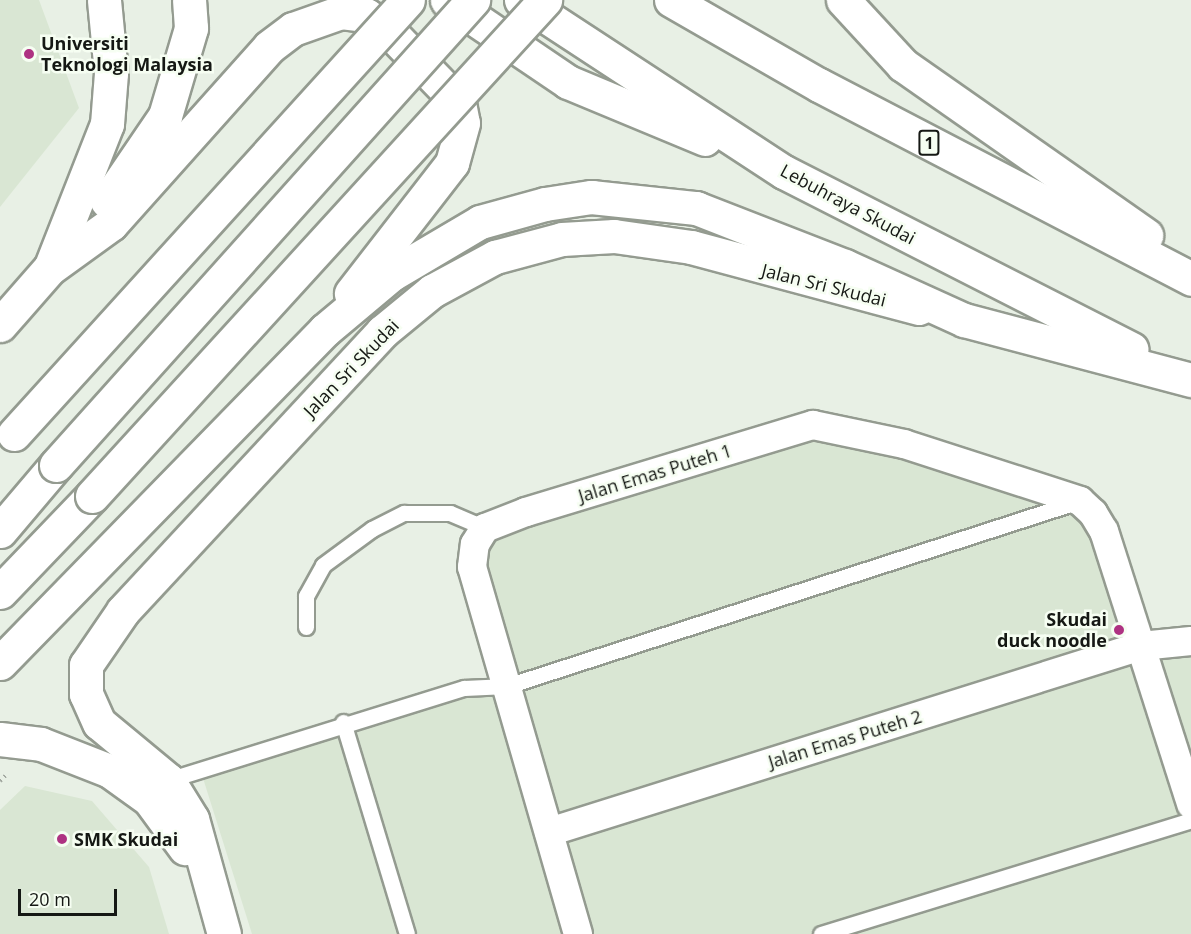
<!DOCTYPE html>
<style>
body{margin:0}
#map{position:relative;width:1191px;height:934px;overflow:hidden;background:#e8f0e5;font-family:"Open Sans",sans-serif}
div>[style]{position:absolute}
.built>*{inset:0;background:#d9e6d3}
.path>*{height:4px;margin-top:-2px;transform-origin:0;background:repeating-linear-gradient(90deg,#a3a9a1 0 1.5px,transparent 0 6px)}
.roads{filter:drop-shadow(2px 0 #949b90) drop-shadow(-2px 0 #949b90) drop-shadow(0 2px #949b90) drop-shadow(0 -2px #949b90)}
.lane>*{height:15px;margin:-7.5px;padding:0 7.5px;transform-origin:7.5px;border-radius:7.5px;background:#fff}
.street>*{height:28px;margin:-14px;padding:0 14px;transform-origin:14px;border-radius:14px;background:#fff}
.secondary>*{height:33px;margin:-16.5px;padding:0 16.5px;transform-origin:16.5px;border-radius:16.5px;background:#fff}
.highway>*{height:33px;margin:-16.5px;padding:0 16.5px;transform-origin:16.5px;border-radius:16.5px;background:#fff}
.bridges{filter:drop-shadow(2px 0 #949b90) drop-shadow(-2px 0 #949b90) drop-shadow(0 2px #949b90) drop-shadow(0 -2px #949b90)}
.highway-bridge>*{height:33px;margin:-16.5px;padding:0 16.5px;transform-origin:16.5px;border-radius:16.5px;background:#fff}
.dots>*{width:16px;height:16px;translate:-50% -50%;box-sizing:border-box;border:3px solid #f6fef2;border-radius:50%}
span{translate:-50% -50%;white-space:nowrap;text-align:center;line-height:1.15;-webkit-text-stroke:5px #f6fef2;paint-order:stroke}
.shield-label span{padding:2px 4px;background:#f6fef2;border:2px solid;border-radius:4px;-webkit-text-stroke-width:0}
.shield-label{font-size:16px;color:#151814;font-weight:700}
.poi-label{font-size:18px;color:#151814;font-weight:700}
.left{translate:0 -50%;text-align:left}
.right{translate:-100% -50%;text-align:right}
.street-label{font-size:18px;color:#151814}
.scale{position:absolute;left:18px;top:889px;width:99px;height:27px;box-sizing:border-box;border:3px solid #151814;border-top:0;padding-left:8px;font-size:18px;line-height:21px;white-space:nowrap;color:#151814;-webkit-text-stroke:4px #f6fef2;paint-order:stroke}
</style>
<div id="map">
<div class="built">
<i style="clip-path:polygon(0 0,39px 0,79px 108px,0 207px)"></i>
<i style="clip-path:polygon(821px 435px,1070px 510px,1089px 528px,1134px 661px,1191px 656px,1191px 934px,252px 934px,202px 775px,468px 694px,520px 691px,483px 563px,492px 538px)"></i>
<i style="clip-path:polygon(25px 786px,92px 801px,149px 867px,169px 934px,0 934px,0 810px)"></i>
</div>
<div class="path">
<i style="left:0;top:781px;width:11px;rotate:-45deg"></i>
</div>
<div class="roads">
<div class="lane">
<i style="left:306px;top:627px;width:31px;rotate:-90deg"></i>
<i style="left:306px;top:596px;width:35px;rotate:-61deg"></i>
<i style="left:323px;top:565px;width:61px;rotate:-36.3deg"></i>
<i style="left:372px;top:529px;width:36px;rotate:-27deg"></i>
<i style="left:404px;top:513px;width:46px"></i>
<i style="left:450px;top:513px;width:38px;rotate:23deg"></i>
<i style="left:343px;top:722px;width:221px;rotate:73.2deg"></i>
<i style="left:168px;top:780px;width:310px;rotate:-17.3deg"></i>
<i style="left:464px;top:688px;width:43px;rotate:-2.7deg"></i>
<i style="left:507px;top:686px;width:598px;rotate:-17.92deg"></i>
<i style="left:821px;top:934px;width:387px;rotate:-17.1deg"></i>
</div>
<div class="street">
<i style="left:549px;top:832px;width:621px;rotate:-17.44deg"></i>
<i style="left:1141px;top:646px;width:50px;rotate:-5.7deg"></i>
<i style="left:578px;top:934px;width:382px;rotate:-106.1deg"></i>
<i style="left:472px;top:567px;width:23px;rotate:-83deg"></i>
<i style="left:475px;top:544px;width:19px;rotate:-58deg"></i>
<i style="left:485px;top:528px;width:44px;rotate:-21.3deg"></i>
<i style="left:526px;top:512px;width:300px;rotate:-16.9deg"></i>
<i style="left:813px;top:425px;width:93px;rotate:11.8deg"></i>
<i style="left:904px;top:444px;width:185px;rotate:17.9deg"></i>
<i style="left:1080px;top:501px;width:18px;rotate:43deg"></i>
<i style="left:1093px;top:513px;width:21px;rotate:59deg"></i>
<i style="left:1104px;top:531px;width:287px;rotate:72.3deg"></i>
</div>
<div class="secondary">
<i style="left:0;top:739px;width:41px;rotate:7deg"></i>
<i style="left:41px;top:744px;width:74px;rotate:21.4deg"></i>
<i style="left:110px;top:771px;width:48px;rotate:35.7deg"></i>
<i style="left:149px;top:799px;width:61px;rotate:53.7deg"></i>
<i style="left:224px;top:934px;width:119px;rotate:-105.5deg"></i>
<i style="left:192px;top:819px;width:46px;rotate:-121.6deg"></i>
<i style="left:168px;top:780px;width:89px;rotate:-140.4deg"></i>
<i style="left:99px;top:723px;width:32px;rotate:-114deg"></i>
<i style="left:86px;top:694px;width:29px;rotate:-90deg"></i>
<i style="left:86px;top:665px;width:65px;rotate:-55.6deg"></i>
<i style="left:123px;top:611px;width:381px;rotate:-47.1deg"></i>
<i style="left:382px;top:332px;width:65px;rotate:-39.4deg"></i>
<i style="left:432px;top:291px;width:72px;rotate:-28.4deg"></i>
<i style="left:495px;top:257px;width:69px;rotate:-15deg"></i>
<i style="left:562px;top:239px;width:52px;rotate:-3.3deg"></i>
<i style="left:614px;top:236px;width:78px;rotate:8.1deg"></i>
<i style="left:691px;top:247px;width:236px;rotate:15deg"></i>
</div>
<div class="highway">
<i style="left:447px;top:0;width:146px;rotate:34.1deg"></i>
<i style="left:568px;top:82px;width:148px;rotate:22.6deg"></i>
<i style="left:521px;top:0;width:314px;rotate:33.2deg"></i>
<i style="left:784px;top:172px;width:390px;rotate:27deg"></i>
<i style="left:671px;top:0;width:171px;rotate:29.9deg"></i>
<i style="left:819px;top:85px;width:420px;rotate:27.5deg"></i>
<i style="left:843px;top:0;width:88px;rotate:47.3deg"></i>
<i style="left:903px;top:65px;width:297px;rotate:35deg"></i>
<i style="left:107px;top:201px;width:103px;rotate:-55.7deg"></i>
<i style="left:165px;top:116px;width:92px;rotate:-73.5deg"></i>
<i style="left:191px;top:28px;width:28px;rotate:-94deg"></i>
<i style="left:51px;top:266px;width:153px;rotate:-68.5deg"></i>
<i style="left:107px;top:124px;width:51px;rotate:-85.5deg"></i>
<i style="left:111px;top:73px;width:73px;rotate:-95.5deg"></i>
<i style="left:50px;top:268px;width:75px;rotate:-35.8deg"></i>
<i style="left:111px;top:224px;width:237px;rotate:-48.2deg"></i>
<i style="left:269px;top:47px;width:30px;rotate:-37deg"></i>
<i style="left:293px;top:29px;width:51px;rotate:-19.5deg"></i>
<i style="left:341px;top:12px;width:25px;rotate:7deg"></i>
<i style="left:366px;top:15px;width:27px;rotate:34deg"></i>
<i style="left:388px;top:30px;width:102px;rotate:45.8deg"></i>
<i style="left:459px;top:103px;width:20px;rotate:79deg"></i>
<i style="left:463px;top:123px;width:41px;rotate:105.4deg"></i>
<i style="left:452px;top:163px;width:165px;rotate:127.8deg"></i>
<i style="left:0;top:325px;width:97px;rotate:-48.8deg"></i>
<i style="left:0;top:531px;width:87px;rotate:-49.7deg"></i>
<i style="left:0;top:592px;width:133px;rotate:-46.2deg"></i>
<i style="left:0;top:663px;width:465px;rotate:-45.7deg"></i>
<i style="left:325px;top:330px;width:87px;rotate:-39.9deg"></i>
<i style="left:392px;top:274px;width:102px;rotate:-30.6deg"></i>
<i style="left:480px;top:222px;width:67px;rotate:-15.5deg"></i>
<i style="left:545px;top:204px;width:47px;rotate:-8.7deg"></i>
<i style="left:591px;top:197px;width:106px;rotate:6deg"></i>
<i style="left:696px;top:208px;width:160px;rotate:21.3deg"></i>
<i style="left:845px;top:266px;width:131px;rotate:24.4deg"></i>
<i style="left:964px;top:320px;width:235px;rotate:14.8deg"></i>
</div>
</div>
<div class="bridges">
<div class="highway-bridge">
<i style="left:14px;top:434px;width:586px;rotate:-47.77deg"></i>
<i style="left:56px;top:465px;width:625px;rotate:-48.12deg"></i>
<i style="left:92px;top:496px;width:672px;rotate:-47.59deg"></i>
</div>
</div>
<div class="dots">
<i style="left:29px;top:54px;background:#ae3282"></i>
<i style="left:1119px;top:630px;background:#ae3282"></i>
<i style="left:62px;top:839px;background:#ae3282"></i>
</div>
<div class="shield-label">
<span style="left:929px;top:143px">1</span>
</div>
<div class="poi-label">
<span class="left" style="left:41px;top:54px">Universiti<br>Teknologi Malaysia</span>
<span class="right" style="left:1107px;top:630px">Skudai<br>duck noodle</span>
<span class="left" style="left:74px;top:839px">SMK Skudai</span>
</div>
<div class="street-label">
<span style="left:848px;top:204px;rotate:28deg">Lebuhraya Skudai</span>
<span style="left:824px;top:285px;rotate:14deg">Jalan Sri Skudai</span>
<span style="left:351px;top:368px;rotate:-46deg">Jalan Sri Skudai</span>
<span style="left:655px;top:473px;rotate:-17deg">Jalan Emas Puteh 1</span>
<span style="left:845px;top:739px;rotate:-17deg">Jalan Emas Puteh 2</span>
</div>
<div class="scale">20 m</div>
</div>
